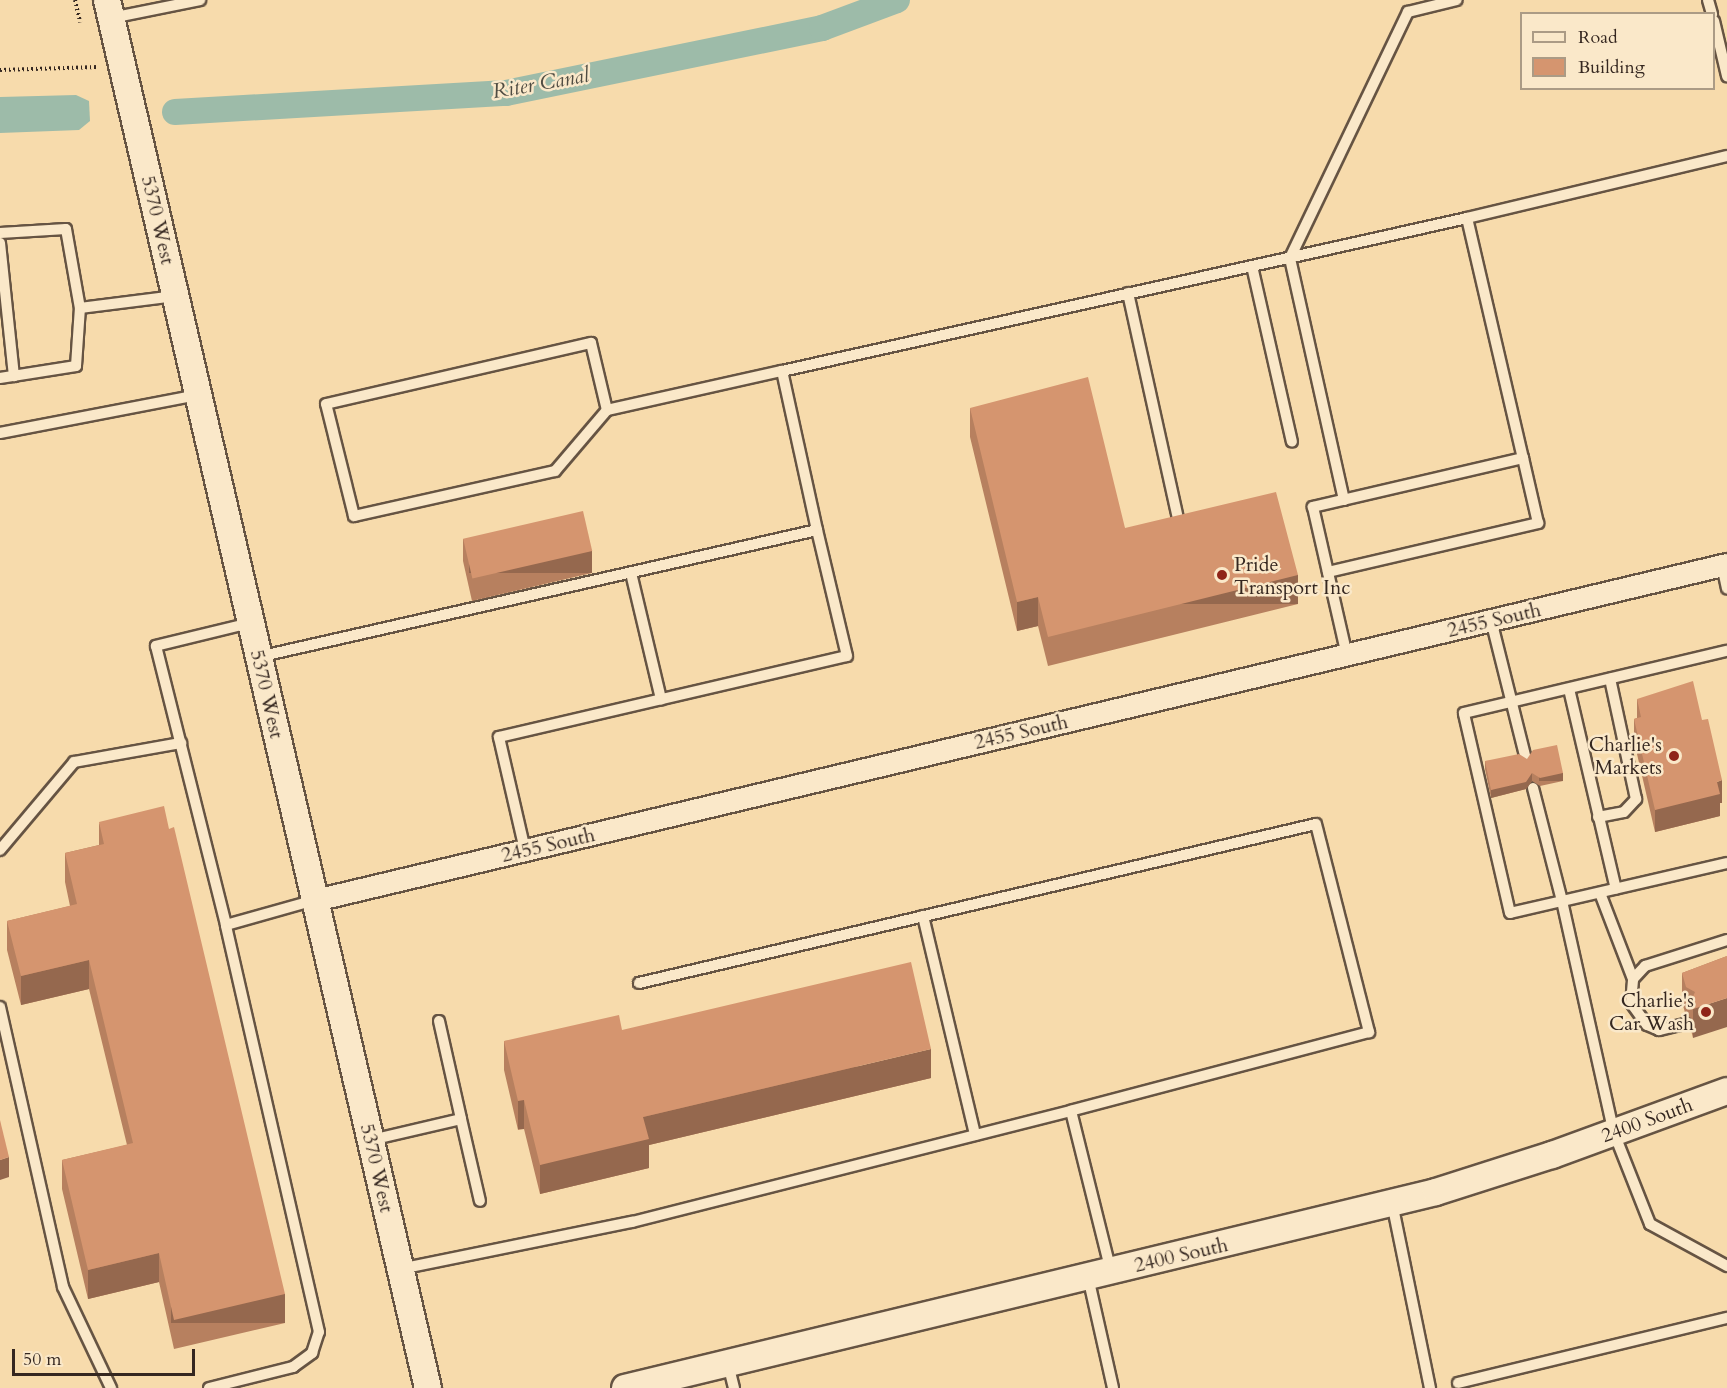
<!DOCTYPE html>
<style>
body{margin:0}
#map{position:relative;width:1727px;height:1388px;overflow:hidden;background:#f7dbac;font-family:Cardo,serif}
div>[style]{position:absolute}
.water>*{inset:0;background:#9dbba9}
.canal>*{height:26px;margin:-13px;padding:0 13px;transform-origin:13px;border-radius:13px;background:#9dbba9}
.path>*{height:4px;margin-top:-2px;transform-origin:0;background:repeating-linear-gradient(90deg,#352720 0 1.5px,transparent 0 4.5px)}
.roads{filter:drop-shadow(2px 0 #665443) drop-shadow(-2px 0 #665443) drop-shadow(0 2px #665443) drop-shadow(0 -2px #665443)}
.service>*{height:10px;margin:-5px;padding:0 5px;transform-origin:5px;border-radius:5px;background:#fae8c9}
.minor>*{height:21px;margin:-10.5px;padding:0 10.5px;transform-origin:10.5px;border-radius:10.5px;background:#fae8c9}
.tertiary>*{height:26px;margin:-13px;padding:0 13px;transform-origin:13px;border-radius:13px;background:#fae8c9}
.wall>*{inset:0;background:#b7805f}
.shaded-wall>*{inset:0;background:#95684e;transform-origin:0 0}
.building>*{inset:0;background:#d5956f;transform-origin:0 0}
.dots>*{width:16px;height:16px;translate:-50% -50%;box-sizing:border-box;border:3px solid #fae8c9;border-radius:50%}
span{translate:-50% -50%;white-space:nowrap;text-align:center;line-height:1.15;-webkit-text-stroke:5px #fae8c9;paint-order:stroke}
.street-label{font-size:20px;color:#352720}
.poi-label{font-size:20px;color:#352720}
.left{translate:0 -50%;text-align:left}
.right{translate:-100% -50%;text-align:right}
.water-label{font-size:21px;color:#4f4c42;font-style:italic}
.legend{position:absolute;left:1520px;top:12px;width:195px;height:78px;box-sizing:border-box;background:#fae8c9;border:2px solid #ab9b85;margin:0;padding:8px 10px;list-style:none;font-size:18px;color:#352720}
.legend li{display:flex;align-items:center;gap:12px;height:30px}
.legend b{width:30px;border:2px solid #ab9b85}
.scale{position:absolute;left:12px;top:1349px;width:183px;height:27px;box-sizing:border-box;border:3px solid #352720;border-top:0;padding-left:8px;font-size:18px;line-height:21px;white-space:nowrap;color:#352720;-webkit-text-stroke:4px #fae8c9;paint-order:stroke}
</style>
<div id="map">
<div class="water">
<i style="clip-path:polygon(76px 95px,89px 101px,90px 121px,79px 130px,0 133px,0 97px)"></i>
</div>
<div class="canal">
<i style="left:175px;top:112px;width:332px;rotate:-3.3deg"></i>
<i style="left:506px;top:93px;width:323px;rotate:-11.6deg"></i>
<i style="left:822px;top:28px;width:80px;rotate:-20.5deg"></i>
</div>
<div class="path">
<i style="left:75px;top:0;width:23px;rotate:77deg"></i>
<i style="left:0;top:70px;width:98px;rotate:-1.8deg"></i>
</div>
<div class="roads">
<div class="service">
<i style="left:1708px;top:0;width:15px;rotate:74deg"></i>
<i style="left:111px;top:18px;width:91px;rotate:-11.4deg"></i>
<i style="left:1714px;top:21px;width:57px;rotate:76.7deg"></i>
<i style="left:1467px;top:218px;width:267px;rotate:-13.4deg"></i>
<i style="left:0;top:233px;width:66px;rotate:-3.5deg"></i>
<i style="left:66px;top:229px;width:80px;rotate:80deg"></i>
<i style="left:80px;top:308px;width:96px;rotate:-7.2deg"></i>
<i style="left:0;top:243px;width:134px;rotate:84deg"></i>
<i style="left:1252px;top:266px;width:180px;rotate:77.2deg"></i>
<i style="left:1128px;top:293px;width:231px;rotate:77.5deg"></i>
<i style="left:0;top:378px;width:77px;rotate:-9deg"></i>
<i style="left:76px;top:366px;width:58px;rotate:-86.1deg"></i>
<i style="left:607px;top:410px;width:80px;rotate:130.4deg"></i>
<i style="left:555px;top:471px;width:206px;rotate:167.4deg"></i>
<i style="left:354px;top:516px;width:115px;rotate:-104deg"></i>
<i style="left:326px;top:404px;width:272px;rotate:-13deg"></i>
<i style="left:591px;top:343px;width:69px;rotate:76.6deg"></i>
<i style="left:607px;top:410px;width:179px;rotate:-12.6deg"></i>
<i style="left:0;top:433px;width:202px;rotate:-10.9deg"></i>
<i style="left:1344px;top:500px;width:248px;rotate:-102.6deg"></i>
<i style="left:1290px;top:258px;width:273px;rotate:-64.4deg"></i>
<i style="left:1408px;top:12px;width:50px;rotate:-13.8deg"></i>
<i style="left:1722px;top:565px;width:24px;rotate:78deg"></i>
<i style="left:1328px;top:572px;width:216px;rotate:-13.1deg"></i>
<i style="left:1538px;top:523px;width:67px;rotate:-103deg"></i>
<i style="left:631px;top:573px;width:130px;rotate:76.6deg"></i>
<i style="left:1491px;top:620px;width:143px;rotate:75.9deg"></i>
<i style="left:250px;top:623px;width:97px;rotate:166.3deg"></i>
<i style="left:156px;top:646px;width:288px;rotate:75.9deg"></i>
<i style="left:226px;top:925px;width:92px;rotate:-15.7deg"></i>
<i style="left:258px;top:657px;width:573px;rotate:-12.8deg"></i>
<i style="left:817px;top:530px;width:163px;rotate:-102.4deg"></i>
<i style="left:782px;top:371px;width:702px;rotate:-12.59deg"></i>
<i style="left:1467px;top:218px;width:246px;rotate:76.9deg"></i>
<i style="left:1523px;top:458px;width:216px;rotate:166.9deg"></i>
<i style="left:1313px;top:507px;width:152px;rotate:77.1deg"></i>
<i style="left:1569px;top:689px;width:205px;rotate:76.8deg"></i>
<i style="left:1533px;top:788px;width:117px;rotate:75.6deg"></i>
<i style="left:1562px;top:901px;width:53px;rotate:167deg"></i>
<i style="left:1510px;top:913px;width:205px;rotate:-103deg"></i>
<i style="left:1464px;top:713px;width:270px;rotate:-13.3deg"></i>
<i style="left:1598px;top:817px;width:26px;rotate:-11deg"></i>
<i style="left:1624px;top:812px;width:18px;rotate:-47deg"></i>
<i style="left:1636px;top:799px;width:123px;rotate:-102.2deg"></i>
<i style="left:0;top:850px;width:115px;rotate:-49.9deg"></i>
<i style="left:74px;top:762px;width:109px;rotate:-10.1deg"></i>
<i style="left:525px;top:850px;width:116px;rotate:-103deg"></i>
<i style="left:499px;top:737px;width:357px;rotate:-13.1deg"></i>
<i style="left:847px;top:656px;width:130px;rotate:-103.4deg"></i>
<i style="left:1727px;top:863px;width:169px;rotate:167deg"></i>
<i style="left:1562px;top:901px;width:238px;rotate:77.4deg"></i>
<i style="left:1614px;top:1133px;width:98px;rotate:68.4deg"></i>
<i style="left:1650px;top:1224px;width:88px;rotate:28.6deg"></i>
<i style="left:1600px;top:893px;width:92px;rotate:69deg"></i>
<i style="left:923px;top:916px;width:225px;rotate:76.6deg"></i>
<i style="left:639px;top:983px;width:695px;rotate:-13.22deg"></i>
<i style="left:1316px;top:824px;width:215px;rotate:75.7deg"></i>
<i style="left:1369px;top:1032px;width:308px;rotate:165.2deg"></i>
<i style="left:1071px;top:1111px;width:165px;rotate:76deg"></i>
<i style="left:0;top:1007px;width:287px;rotate:77.3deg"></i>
<i style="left:63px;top:1287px;width:112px;rotate:64.6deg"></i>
<i style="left:439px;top:1021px;width:100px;rotate:77.3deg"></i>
<i style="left:1688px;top:1023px;width:30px;rotate:166deg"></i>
<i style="left:1659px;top:1030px;width:13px;rotate:-157deg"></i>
<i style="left:1647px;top:1025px;width:27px;rotate:-126deg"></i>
<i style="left:1631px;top:1003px;width:24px;rotate:-85deg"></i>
<i style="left:1633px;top:979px;width:18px;rotate:-47deg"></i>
<i style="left:1645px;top:966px;width:86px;rotate:-17.6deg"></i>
<i style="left:371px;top:1140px;width:92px;rotate:-13.1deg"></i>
<i style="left:461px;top:1119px;width:84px;rotate:77deg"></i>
<i style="left:1392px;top:1203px;width:189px;rotate:78.4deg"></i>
<i style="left:400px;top:1269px;width:237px;rotate:-11.5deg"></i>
<i style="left:632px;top:1222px;width:453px;rotate:-14.2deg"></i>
<i style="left:1088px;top:1277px;width:114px;rotate:77.3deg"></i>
<i style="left:728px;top:1364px;width:25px;rotate:76deg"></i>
<i style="left:1458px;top:1383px;width:277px;rotate:-13.6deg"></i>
<i style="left:209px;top:1388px;width:87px;rotate:-14deg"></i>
<i style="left:293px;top:1367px;width:24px;rotate:-36deg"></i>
<i style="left:312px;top:1353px;width:22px;rotate:-72deg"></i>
<i style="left:319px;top:1332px;width:417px;rotate:-102.9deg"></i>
</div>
<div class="minor">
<i style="left:315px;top:900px;width:1451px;rotate:-13.39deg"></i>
</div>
<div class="tertiary">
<i style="left:107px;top:0;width:1425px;rotate:76.98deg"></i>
<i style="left:625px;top:1388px;width:834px;rotate:-13.59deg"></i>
<i style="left:1436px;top:1192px;width:122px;rotate:-17.7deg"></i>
<i style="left:1552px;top:1155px;width:186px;rotate:-20.1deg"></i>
</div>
</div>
<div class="wall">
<i style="clip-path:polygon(970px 408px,1125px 528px,1298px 604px,1048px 666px,1038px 626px,1017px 631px,970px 437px)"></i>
<i style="clip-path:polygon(463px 539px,592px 573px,472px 601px,463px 561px)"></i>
<i style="clip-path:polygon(1637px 699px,1722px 803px,1720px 803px,1720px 816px,1655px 832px,1634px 741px,1634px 719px,1637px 718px)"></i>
<i style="clip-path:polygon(1527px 759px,1563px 781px,1540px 786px,1532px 781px,1526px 789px,1491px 798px,1485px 769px,1485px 761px)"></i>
<i style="clip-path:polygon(99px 822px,285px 1323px,174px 1349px,159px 1282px,88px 1299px,62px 1189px,62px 1160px,127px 1145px,89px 989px,21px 1005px,7px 950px,7px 921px,70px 906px,65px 882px,65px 853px,99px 845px)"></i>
<i style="clip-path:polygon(1727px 956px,1693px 1038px,1691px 1030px,1691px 1018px,1686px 1016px,1682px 1002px,1682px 973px)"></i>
<i style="clip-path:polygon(622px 1030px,931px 1078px,649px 1145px,649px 1168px,540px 1194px,524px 1129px,518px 1130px,504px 1070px,504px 1041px)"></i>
</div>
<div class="shaded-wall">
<i style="left:592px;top:551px;width:22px;height:123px;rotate:90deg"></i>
<i style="left:1298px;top:575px;width:29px;height:258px;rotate:90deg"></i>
<i style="clip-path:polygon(1038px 597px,1038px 626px,1017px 631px,1017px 602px)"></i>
<i style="clip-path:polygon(1532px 773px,1532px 781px,1526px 789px,1491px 798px,1491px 790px)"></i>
<i style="left:1563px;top:773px;width:8px;height:24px;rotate:90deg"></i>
<i style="clip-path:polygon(1722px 780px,1722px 803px,1720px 803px,1720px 816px,1655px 832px,1655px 810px,1717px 782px)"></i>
<i style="clip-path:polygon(89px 960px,89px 989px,21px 1005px,21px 976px)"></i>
<i style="clip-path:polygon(1727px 998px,1727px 1027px,1693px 1038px,1693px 1009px)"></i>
<i style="clip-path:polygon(931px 1049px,931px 1078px,649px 1145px,649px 1168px,540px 1194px,540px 1165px,643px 1117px)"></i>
<i style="left:524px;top:1100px;width:29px;height:6px;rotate:90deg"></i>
<i style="clip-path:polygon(9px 1157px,9px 1177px,0 1180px,0 1160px)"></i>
<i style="clip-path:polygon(159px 1253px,159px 1282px,88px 1299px,88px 1270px)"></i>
<i style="left:285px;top:1294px;width:29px;height:114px;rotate:90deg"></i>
</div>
<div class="building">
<i style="clip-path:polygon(1088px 377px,1125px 528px,1276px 492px,1298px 575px,1048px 637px,1038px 597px,1017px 602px,970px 408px)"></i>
<i style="left:583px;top:511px;width:41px;height:123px;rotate:77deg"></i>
<i style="clip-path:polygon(1693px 681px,1702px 720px,1708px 719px,1722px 780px,1717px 782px,1720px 794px,1655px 810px,1634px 719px,1641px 717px,1637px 699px)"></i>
<i style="clip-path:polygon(1557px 745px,1563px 773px,1540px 778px,1532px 773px,1526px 782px,1491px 790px,1485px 761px,1519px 754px,1527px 759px,1533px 750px)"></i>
<i style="clip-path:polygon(164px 806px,169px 829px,174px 827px,285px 1294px,174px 1320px,159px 1253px,88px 1270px,62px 1160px,133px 1143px,89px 960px,21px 976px,7px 921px,77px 904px,65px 853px,104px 844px,99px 822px)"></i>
<i style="clip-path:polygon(1727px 956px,1727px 998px,1693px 1009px,1691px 1001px,1695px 992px,1686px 987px,1682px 973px)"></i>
<i style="clip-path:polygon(911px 962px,931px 1049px,643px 1117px,649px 1139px,540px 1165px,524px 1100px,518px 1101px,504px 1041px,619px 1015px,622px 1030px)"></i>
<i style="clip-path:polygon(0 1120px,9px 1157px,0 1160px)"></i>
</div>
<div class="dots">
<i style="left:1222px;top:575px;background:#8f2418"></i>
<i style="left:1674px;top:756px;background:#8f2418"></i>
<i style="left:1706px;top:1012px;background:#8f2418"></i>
</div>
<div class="street-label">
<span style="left:158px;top:220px;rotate:77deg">5370 West</span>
<span style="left:1494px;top:620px;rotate:-13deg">2455 South</span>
<span style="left:267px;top:694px;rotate:77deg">5370 West</span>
<span style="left:1021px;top:732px;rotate:-13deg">2455 South</span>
<span style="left:548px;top:845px;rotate:-13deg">2455 South</span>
<span style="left:1647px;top:1120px;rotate:-20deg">2400 South</span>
<span style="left:377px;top:1168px;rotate:77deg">5370 West</span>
<span style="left:1181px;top:1255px;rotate:-13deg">2400 South</span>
</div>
<div class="poi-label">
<span class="left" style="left:1234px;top:576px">Pride<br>Transport Inc</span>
<span class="right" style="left:1662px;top:756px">Charlie's<br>Markets</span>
<span class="right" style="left:1694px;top:1012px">Charlie's<br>Car Wash</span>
</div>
<div class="water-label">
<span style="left:541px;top:84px;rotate:-10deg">Riter Canal</span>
</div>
<ul class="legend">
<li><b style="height:8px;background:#fae8c9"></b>Road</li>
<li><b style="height:16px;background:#d5956f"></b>Building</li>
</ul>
<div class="scale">50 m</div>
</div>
